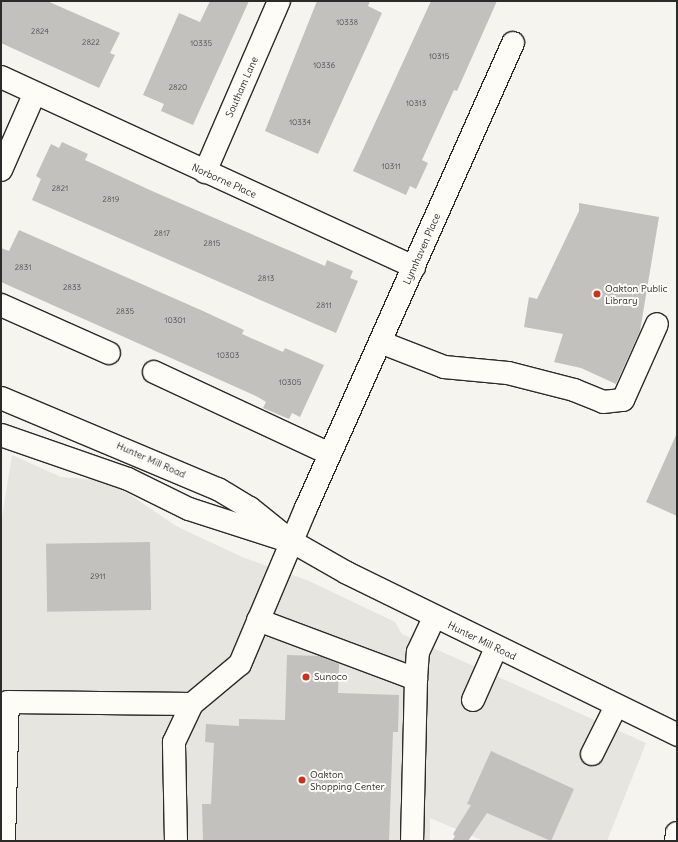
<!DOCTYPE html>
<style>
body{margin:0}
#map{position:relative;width:678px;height:842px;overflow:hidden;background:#f5f4ef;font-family:Delius,sans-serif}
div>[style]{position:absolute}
.built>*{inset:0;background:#e6e5e0}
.building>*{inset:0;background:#c2c1be;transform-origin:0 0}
.roads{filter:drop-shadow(1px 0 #2b2b2b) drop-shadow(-1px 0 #2b2b2b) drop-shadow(0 1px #2b2b2b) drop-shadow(0 -1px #2b2b2b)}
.minor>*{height:22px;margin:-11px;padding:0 11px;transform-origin:11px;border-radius:11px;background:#fdfcf7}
.major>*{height:22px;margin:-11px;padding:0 11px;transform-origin:11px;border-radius:11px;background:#fdfcf7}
.dots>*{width:11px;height:11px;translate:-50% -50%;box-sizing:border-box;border:2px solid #fdfcf7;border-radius:50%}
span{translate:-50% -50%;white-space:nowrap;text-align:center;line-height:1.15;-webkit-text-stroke:4px #fdfcf7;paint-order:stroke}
.number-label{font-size:8px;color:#515050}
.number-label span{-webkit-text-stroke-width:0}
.street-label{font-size:10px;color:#2b2b2b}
.poi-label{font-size:10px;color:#2b2b2b}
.left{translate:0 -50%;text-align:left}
.frame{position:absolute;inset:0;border:2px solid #2b2b2b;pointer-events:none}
</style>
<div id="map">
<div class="built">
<i style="clip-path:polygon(12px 455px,61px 477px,103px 480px,129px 494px,176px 526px,242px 557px,309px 581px,395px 622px,402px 634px,646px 743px,607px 841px,484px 841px,430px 818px,430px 841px,1px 841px,1px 524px)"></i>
</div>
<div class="building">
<i style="clip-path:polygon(1px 1px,47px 1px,120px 33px,110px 53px,115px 55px,99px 88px,1px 43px)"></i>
<i style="clip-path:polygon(210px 1px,249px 1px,193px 125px,161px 111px,164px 104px,143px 95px,179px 13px,200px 22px)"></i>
<i style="clip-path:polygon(317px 1px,370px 1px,368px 6px,382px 13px,318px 154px,265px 131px)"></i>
<i style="clip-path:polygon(431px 1px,497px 1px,457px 91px,454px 90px,422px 160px,428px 163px,416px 189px,410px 186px,406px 195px,353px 171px)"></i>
<i style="clip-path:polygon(62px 142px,88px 154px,85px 160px,152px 191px,325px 266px,327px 260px,353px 271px,350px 278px,358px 281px,336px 333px,32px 200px,41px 179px,36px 176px,51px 144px,59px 148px)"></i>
<i style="clip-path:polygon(579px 203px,659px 217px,640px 331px,616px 384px,581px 368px,554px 362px,563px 334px,524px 327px,529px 297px,537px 299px,579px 211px)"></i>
<i style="clip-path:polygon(19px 230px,203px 311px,244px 330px,242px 334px,283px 352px,285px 348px,324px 365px,300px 417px,292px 413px,289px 419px,263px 408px,266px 402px,258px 397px,1px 282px,1px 248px,9px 251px)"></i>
<i style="clip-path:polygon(677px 433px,677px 516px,646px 502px)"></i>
<i style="left:150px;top:542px;width:68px;height:104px;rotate:89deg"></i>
<i style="clip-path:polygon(287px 655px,319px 656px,339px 664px,338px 693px,399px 695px,398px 732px,393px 732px,389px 841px,203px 841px,202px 804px,211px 804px,214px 743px,205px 742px,206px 724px,239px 726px,239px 719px,285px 720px)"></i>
<i style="clip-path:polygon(491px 751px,574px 789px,551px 841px,487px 813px,468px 841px,452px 841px,455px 836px,453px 834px,471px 805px,467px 804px)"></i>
</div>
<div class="roads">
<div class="minor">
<i style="left:1px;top:77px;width:455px;rotate:24.7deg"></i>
<i style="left:1px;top:170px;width:82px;rotate:-66.3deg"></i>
<i style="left:205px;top:172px;width:186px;rotate:-66.6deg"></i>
<i style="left:1px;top:305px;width:118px;rotate:24deg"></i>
<i style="left:380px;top:342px;width:69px;rotate:21.3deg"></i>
<i style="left:444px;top:367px;width:64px;rotate:5.4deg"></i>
<i style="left:508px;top:373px;width:68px;rotate:14.4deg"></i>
<i style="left:574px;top:390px;width:31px;rotate:22deg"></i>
<i style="left:603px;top:402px;width:20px;rotate:-6deg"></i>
<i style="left:623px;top:400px;width:83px;rotate:-65.9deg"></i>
<i style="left:154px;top:372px;width:194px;rotate:25deg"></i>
<i style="left:258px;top:620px;width:169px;rotate:20.5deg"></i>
<i style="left:416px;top:679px;width:162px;rotate:91.4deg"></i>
<i style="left:416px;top:679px;width:27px;rotate:-86deg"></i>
<i style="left:418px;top:652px;width:38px;rotate:-65deg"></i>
<i style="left:473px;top:700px;width:57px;rotate:-66.1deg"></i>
<i style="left:592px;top:754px;width:54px;rotate:-63.4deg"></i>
<i style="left:4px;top:841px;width:139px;rotate:-88.4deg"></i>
<i style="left:8px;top:702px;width:184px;rotate:0.6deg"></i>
<i style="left:192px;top:704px;width:62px;rotate:-39.8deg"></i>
<i style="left:240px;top:664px;width:169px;rotate:-67.1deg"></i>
<i style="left:306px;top:508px;width:509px;rotate:-66deg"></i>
<i style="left:176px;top:841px;width:99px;rotate:-91.2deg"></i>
<i style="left:174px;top:742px;width:42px;rotate:-64.7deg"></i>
<i style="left:676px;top:841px;width:8px;rotate:-83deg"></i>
</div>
<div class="major">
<i style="left:1px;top:398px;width:235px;rotate:22.8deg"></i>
<i style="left:218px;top:489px;width:37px;rotate:31deg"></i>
<i style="left:250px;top:508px;width:53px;rotate:38.8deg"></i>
<i style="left:291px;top:541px;width:64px;rotate:29.7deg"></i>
<i style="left:347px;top:573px;width:368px;rotate:26.1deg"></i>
<i style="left:1px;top:435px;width:134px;rotate:19.1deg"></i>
<i style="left:128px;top:479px;width:68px;rotate:26.2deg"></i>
<i style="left:189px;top:509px;width:98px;rotate:17.9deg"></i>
</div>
</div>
<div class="dots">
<i style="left:597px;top:294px;background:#c8321e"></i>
<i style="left:306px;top:677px;background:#c8321e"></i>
<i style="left:302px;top:780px;background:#c8321e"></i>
</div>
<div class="number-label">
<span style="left:347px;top:23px">10338</span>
<span style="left:40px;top:32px">2824</span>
<span style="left:91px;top:43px">2822</span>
<span style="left:201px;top:44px">10335</span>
<span style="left:439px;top:57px">10315</span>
<span style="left:324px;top:66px">10336</span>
<span style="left:178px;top:88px">2820</span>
<span style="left:416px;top:104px">10313</span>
<span style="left:300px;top:123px">10334</span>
<span style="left:391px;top:167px">10311</span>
<span style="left:60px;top:189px">2821</span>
<span style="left:111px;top:200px">2819</span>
<span style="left:162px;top:234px">2817</span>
<span style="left:212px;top:244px">2815</span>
<span style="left:23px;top:268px">2831</span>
<span style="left:266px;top:279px">2813</span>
<span style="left:72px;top:288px">2833</span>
<span style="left:324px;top:306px">2811</span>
<span style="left:125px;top:312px">2835</span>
<span style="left:175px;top:321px">10301</span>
<span style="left:228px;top:356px">10303</span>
<span style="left:290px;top:383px">10305</span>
<span style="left:98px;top:577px">2911</span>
</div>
<div class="street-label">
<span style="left:242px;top:87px;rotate:-66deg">Southam Lane</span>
<span style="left:224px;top:181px;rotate:24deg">Norborne Place</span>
<span style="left:422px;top:249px;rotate:-66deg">Lynnhaven Place</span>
<span style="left:151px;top:460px;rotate:24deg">Hunter Mill Road</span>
<span style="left:482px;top:641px;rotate:26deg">Hunter Mill Road</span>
</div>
<div class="poi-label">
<span class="left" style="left:605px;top:294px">Oakton Public<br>Library</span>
<span class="left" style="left:314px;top:677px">Sunoco</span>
<span class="left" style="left:310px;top:780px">Oakton<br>Shopping Center</span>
</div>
<div class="frame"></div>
</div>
